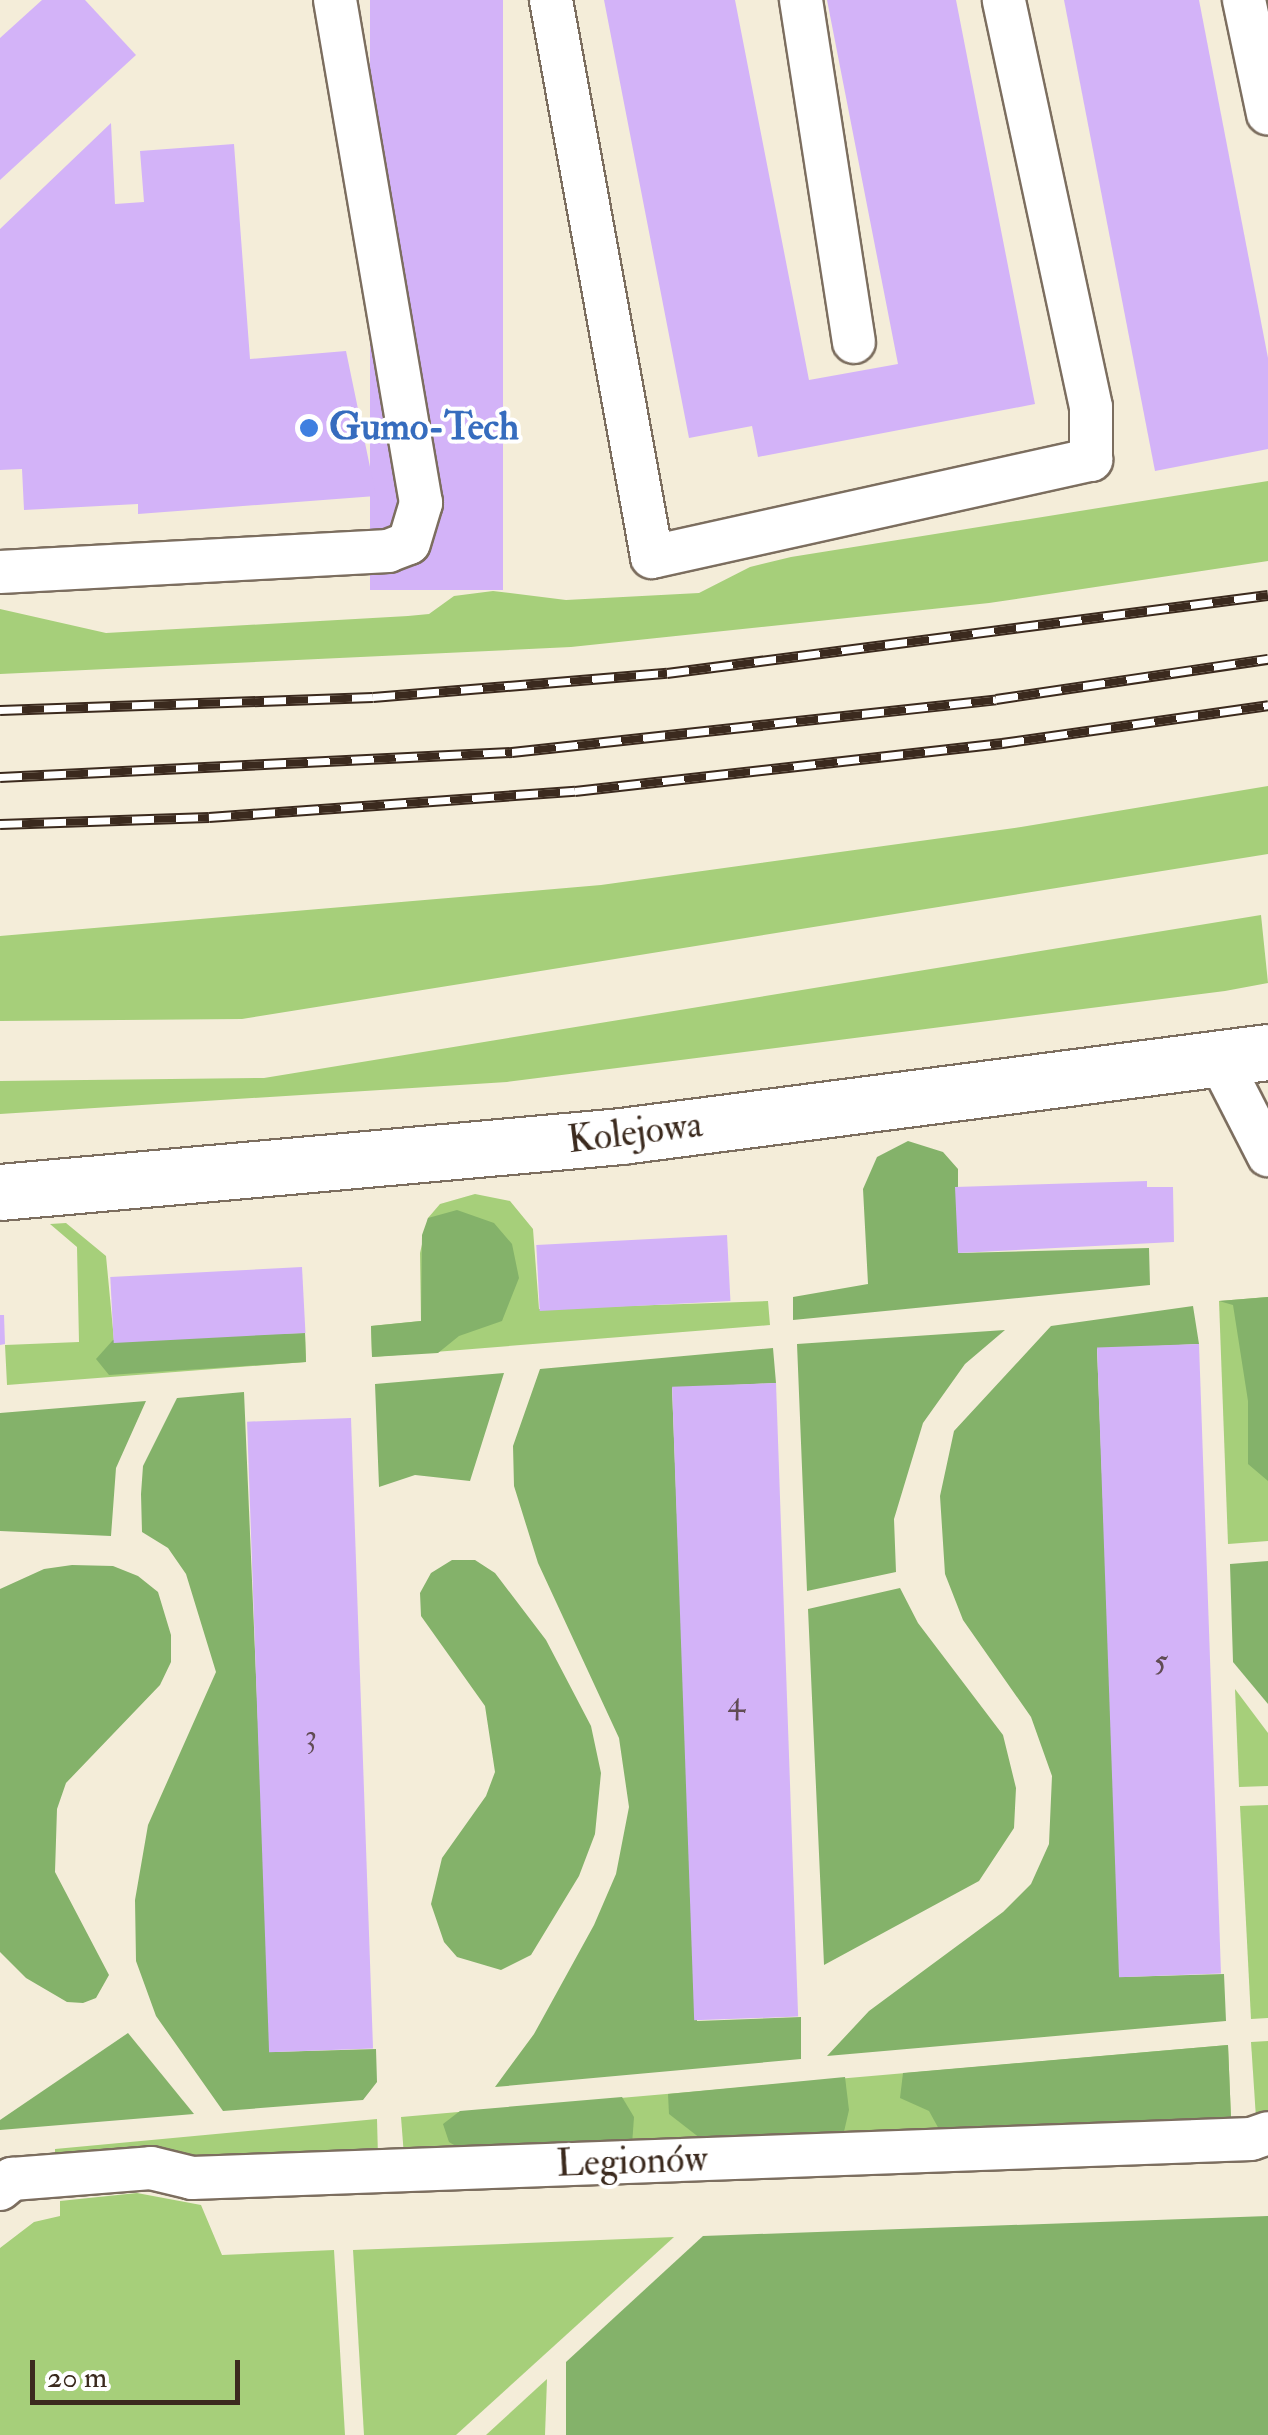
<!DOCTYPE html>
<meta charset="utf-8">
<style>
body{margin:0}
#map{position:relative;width:1268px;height:2435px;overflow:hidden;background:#f4edd9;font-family:"IM FELL Double Pica",serif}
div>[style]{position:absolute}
.green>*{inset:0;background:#a6cf7a}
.forest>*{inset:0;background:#84b26a}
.building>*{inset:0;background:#d3b3f8;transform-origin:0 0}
.roads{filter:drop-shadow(2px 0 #7c6e5f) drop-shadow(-2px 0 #7c6e5f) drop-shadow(0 2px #7c6e5f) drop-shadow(0 -2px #7c6e5f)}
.service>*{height:42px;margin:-21px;padding:0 21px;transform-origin:21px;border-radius:21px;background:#fff}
.tertiary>*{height:55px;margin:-27.5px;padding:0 27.5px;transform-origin:27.5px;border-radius:27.5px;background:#fff}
.rail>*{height:11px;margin-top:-5.5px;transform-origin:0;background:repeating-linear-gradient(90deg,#fff 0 22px,#3b2a1e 0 44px);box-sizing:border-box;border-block:2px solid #3b2a1e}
.dots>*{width:28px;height:28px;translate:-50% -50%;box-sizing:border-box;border:5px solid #fff;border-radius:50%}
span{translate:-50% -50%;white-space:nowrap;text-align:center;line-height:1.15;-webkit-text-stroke:8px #fff;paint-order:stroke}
.number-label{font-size:32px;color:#614c54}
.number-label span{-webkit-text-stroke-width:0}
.shop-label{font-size:38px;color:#366cbe;font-weight:700}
.left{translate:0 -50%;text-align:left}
.street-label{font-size:38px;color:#3b2a1e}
.scale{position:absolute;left:30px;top:2360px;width:210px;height:45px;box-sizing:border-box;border:5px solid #3b2a1e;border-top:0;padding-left:12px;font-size:30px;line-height:35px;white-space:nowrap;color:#3b2a1e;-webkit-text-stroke:8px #fff;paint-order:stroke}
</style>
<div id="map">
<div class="green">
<i style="clip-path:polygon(1268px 481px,1268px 561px,989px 603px,571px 647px,0 674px,0 609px,106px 633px,408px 616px,429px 614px,454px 596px,493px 591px,566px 600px,699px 593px,750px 567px,791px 557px)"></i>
<i style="clip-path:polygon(1268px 786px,1268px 854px,242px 1019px,0 1021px,0 936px,601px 885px,1021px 827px)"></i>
<i style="clip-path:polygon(1261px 915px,1268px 983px,1225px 991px,507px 1082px,0 1114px,0 1081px,264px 1078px)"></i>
<i style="clip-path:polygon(475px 1194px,510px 1201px,533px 1229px,539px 1309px,768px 1301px,770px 1325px,372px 1357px,371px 1326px,421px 1321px,420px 1253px,428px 1218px,440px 1204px)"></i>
<i style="clip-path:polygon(66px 1223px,106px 1256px,114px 1340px,305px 1333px,306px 1362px,7px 1385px,5px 1345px,79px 1342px,77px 1247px,50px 1224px)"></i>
<i style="clip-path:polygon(1268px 1297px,1268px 1541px,1228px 1544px,1219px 1301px)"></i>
<i style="clip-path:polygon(1235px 1689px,1268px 1733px,1268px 1786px,1239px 1787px)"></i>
<i style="clip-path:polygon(1268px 1805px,1268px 2018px,1251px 2019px,1240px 1806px)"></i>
<i style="clip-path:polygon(1268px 2041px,1268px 2117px,1256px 2118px,1251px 2042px)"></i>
<i style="clip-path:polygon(1228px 2045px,1231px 2118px,404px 2156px,401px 2117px)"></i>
<i style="clip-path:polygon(377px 2119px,378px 2157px,55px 2157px,55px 2149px)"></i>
<i style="clip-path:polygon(137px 2193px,201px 2205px,222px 2255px,334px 2250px,345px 2435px,0 2435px,0 2248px,34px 2222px,60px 2216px,60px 2201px)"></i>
<i style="clip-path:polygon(674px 2237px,456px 2435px,364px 2435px,353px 2250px)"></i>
<i style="clip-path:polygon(547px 2379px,545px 2435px,486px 2435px)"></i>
</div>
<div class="forest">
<i style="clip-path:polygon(908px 1141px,943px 1152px,958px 1169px,958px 1253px,1149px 1248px,1150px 1285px,793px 1320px,793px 1297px,868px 1284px,863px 1189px,877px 1157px)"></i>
<i style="clip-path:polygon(457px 1210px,494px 1223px,512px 1244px,519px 1278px,502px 1321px,459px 1336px,438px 1353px,372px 1357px,371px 1326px,421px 1321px,422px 1235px,428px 1218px)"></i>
<i style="clip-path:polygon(1268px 1297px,1268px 1481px,1248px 1464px,1248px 1401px,1233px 1305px,1219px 1301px)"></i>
<i style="clip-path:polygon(1193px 1306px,1199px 1344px,1097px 1349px,1122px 1977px,1224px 1974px,1226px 2021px,827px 2056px,869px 2011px,1003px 1912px,1031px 1884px,1049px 1844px,1052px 1776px,1031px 1717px,963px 1620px,945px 1574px,940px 1496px,954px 1431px,1051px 1326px)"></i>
<i style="clip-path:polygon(1005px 1330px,965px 1364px,923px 1423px,894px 1519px,896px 1572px,807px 1591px,797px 1344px)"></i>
<i style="clip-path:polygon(305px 1333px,306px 1362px,109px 1375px,96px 1359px,113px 1340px)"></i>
<i style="clip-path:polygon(773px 1348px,776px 1383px,672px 1388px,697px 2021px,801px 2017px,801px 2059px,495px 2087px,534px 2034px,594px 1925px,616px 1874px,629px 1807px,619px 1738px,538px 1563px,514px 1486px,513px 1446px,540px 1369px)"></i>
<i style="clip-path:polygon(504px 1373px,470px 1481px,415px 1475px,379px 1487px,375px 1384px)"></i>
<i style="clip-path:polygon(244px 1392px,272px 2052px,376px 2049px,377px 2082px,363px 2100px,223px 2111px,156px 2016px,136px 1961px,135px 1900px,148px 1825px,216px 1672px,186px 1574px,168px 1548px,142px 1532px,141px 1494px,143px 1466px,177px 1398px)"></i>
<i style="clip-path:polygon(146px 1401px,116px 1468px,111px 1536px,0 1531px,0 1413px)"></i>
<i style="clip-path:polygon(452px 1560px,475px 1560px,495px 1573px,546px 1640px,591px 1726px,601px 1773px,595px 1834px,579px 1876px,531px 1955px,501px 1970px,457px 1957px,444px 1942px,431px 1904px,442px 1858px,486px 1796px,495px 1772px,485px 1706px,421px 1616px,420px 1593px,431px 1573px)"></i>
<i style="clip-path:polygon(1268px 1561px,1268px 1704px,1233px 1662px,1230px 1564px)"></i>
<i style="clip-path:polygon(72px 1565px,113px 1566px,138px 1576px,158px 1592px,171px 1635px,171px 1662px,160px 1685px,66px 1783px,57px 1809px,55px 1872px,109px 1975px,96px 1998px,83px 2003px,67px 2002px,26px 1978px,0 1952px,0 1589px,44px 1569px)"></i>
<i style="clip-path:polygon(900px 1588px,918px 1623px,1003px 1735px,1016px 1788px,1014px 1828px,979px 1881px,824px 1965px,808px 1609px)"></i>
<i style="clip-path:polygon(128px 2033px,194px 2114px,0 2130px,0 2120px)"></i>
<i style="clip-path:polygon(1228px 2045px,1231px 2118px,940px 2131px,929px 2111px,900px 2098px,903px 2073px)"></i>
<i style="clip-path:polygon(845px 2077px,849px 2110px,843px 2136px,705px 2142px,669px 2114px,668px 2094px)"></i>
<i style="clip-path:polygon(622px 2097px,634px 2117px,632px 2145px,466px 2152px,449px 2142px,443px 2124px,460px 2111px)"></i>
<i style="clip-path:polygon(1268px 2216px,1268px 2435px,566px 2435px,566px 2362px,703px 2236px)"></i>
</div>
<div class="building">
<i style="clip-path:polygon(42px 0,85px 0,136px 55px,0 180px,0 38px)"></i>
<i style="left:370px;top:0;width:133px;height:590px"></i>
<i style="clip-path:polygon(604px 0,735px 0,809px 380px,898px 364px,827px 0,956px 0,1035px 404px,758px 457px,752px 426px,689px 438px)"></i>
<i style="clip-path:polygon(1064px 0,1199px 0,1268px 358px,1268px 449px,1155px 471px)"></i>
<i style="clip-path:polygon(111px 123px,115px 204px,144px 202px,140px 151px,234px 144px,250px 359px,346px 351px,376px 496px,138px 514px,138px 504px,24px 510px,22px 469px,0 470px,0 229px)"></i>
<i style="clip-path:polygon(1147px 1181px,1147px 1187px,1173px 1187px,1174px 1242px,958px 1253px,955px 1187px)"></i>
<i style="left:727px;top:1235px;width:66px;height:191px;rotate:87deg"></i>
<i style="left:302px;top:1267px;width:66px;height:192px;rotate:87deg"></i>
<i style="clip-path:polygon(0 1315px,4px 1315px,5px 1344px,0 1345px)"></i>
<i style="left:1199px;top:1344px;width:630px;height:102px;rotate:88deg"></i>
<i style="left:776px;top:1383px;width:634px;height:104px;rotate:88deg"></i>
<i style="left:351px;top:1418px;width:631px;height:104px;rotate:88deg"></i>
</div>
<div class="roads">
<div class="service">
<i style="left:551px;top:0;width:566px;rotate:79.72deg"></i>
<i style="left:652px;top:557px;width:450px;rotate:-12.5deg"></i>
<i style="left:1091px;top:460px;width:53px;rotate:-90deg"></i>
<i style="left:1091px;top:407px;width:416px;rotate:-102.1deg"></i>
<i style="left:801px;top:0;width:346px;rotate:81.2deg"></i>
<i style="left:1244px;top:0;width:116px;rotate:78.1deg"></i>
<i style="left:0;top:572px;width:389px;rotate:-3.1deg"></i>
<i style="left:388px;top:551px;width:22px;rotate:-21deg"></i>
<i style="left:409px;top:543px;width:42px;rotate:-73.3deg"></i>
<i style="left:421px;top:503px;width:510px;rotate:-99.7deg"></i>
<i style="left:1220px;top:1061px;width:106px;rotate:62.9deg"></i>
<i style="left:0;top:2189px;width:16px;rotate:-40deg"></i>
<i style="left:12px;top:2179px;width:139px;rotate:-4.5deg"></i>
<i style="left:151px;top:2168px;width:42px;rotate:13.7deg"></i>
<i style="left:192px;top:2178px;width:1060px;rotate:-2.11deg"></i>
<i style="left:1251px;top:2139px;width:18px;rotate:-19deg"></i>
</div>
<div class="tertiary">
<i style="left:0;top:1192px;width:624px;rotate:-5.15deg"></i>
<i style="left:621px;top:1136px;width:652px;rotate:-7.4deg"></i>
</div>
</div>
<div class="rail">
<i style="left:0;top:710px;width:373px;rotate:-2deg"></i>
<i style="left:373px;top:697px;width:295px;rotate:-4.7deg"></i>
<i style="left:667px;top:673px;width:606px;rotate:-7.39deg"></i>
<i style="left:0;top:777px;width:513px;rotate:-2.8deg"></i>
<i style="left:512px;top:752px;width:487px;rotate:-6.2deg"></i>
<i style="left:996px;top:699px;width:275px;rotate:-8.4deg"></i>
<i style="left:0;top:824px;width:209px;rotate:-1.9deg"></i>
<i style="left:209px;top:817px;width:367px;rotate:-4.1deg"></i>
<i style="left:575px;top:791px;width:430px;rotate:-6.4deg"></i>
<i style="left:1002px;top:743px;width:269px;rotate:-8.1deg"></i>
</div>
<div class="dots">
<i style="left:309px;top:428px;background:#3f7fe0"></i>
</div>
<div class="number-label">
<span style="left:1161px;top:1661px">5</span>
<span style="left:736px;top:1702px">4</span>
<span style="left:311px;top:1736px">3</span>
</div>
<div class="shop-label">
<span class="left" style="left:329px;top:428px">Gumo-Tech</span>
</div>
<div class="street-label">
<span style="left:635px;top:1133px;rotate:-7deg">Kolejowa</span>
<span style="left:632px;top:2162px;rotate:-2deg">Legionów</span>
</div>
<div class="scale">20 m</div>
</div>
